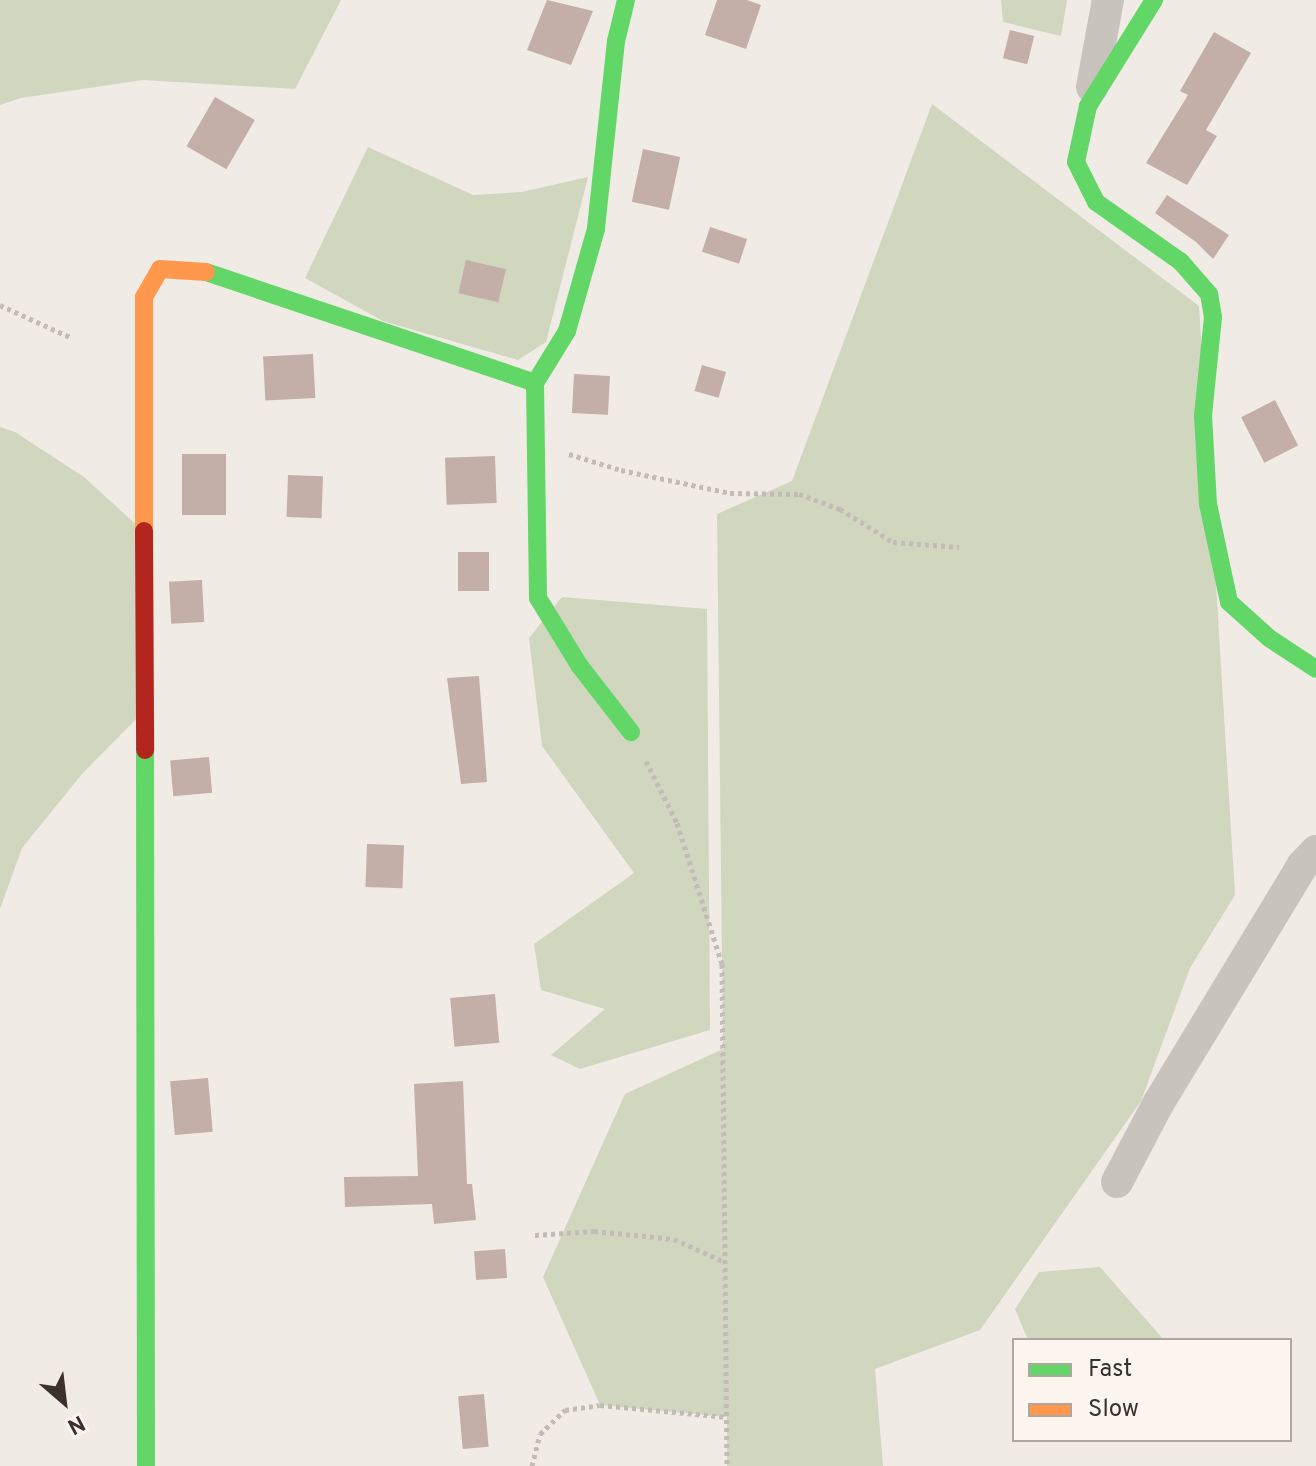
<!DOCTYPE html>
<style>
body{margin:0}
#map{position:relative;width:1316px;height:1466px;overflow:hidden;background:#f0ebe5;font-family:Overpass,sans-serif}
div>[style]{position:absolute}
.green>*{inset:0;background:#d1d6bf}
.building>*{inset:0;background:#c3afa7;transform-origin:0 0}
.path>*{height:5px;margin-top:-2.5px;transform-origin:0;background:repeating-linear-gradient(90deg,#c2bbb6 0 4px,transparent 0 8px)}
.street>*{height:32px;margin:-16px;padding:0 16px;transform-origin:16px;border-radius:16px;background:#c9c3be}
.fast>*{height:18px;margin:-9px;padding:0 9px;transform-origin:9px;border-radius:9px;background:#63d668}
.slow>*{height:18px;margin:-9px;padding:0 9px;transform-origin:9px;border-radius:9px;background:#ff974d}
.jam>*{height:18px;margin:-9px;padding:0 9px;transform-origin:9px;border-radius:9px;background:#b3261e}
span{translate:-50% -50%;white-space:nowrap;text-align:center;line-height:1.15;-webkit-text-stroke:6px #fbf5ee;paint-order:stroke}
.legend{position:absolute;left:1012px;top:1338px;width:280px;height:104px;box-sizing:border-box;background:#fbf5ee;border:2px solid #aea6a0;margin:0;padding:10px 14px;list-style:none;font-size:24px;color:#3b302b}
.legend li{display:flex;align-items:center;gap:16px;height:40px}
.legend b{width:40px;border:2px solid #aea6a0}
.north{position:absolute;left:24px;top:1362px;width:80px;height:80px;-webkit-text-stroke:6px #fbf5ee;paint-order:stroke;rotate:152deg;font-size:22px;font-weight:700;line-height:32px;text-align:center;color:#3b302b}
.north::after{content:'';display:block;margin:auto;width:28px;height:36px;background:#3b302b;clip-path:polygon(50% 0,100% 100%,50% 72%,0 100%)}
</style>
<div id="map">
<div class="green">
<i style="clip-path:polygon(0 0,341px 0,295px 89px,143px 80px,21px 98px,0 105px)"></i>
<i style="clip-path:polygon(1001px 0,1067px 0,1061px 36px,1003px 22px)"></i>
<i style="clip-path:polygon(932px 104px,1199px 306px,1235px 895px,1190px 968px,1141px 1101px,980px 1330px,875px 1369px,883px 1466px,727px 1466px,727px 1417px,600px 1405px,543px 1277px,625px 1094px,723px 1049px,717px 514px,792px 481px)"></i>
<i style="clip-path:polygon(368px 147px,473px 195px,522px 192px,588px 177px,546px 342px,518px 360px,383px 321px,305px 278px)"></i>
<i style="clip-path:polygon(0 427px,15px 432px,84px 477px,142px 530px,147px 708px,82px 774px,22px 848px,0 909px)"></i>
<i style="clip-path:polygon(562px 597px,707px 609px,710px 1030px,580px 1069px,551px 1055px,605px 1009px,541px 990px,534px 944px,634px 873px,542px 746px,529px 638px)"></i>
<i style="clip-path:polygon(1100px 1267px,1164px 1340px,1028px 1340px,1015px 1309px,1039px 1272px)"></i>
</div>
<div class="building">
<i style="clip-path:polygon(547px 0,593px 11px,571px 65px,527px 50px)"></i>
<i style="clip-path:polygon(717px 0,747px 0,761px 5px,746px 49px,705px 35px)"></i>
<i style="left:1010px;top:30px;width:25px;height:29px;rotate:14deg"></i>
<i style="clip-path:polygon(1214px 32px,1251px 53px,1206px 130px,1217px 136px,1187px 185px,1146px 163px,1188px 95px,1180px 91px)"></i>
<i style="left:215px;top:97px;width:46px;height:57px;rotate:30deg"></i>
<i style="left:643px;top:149px;width:38px;height:54px;rotate:12deg"></i>
<i style="clip-path:polygon(1167px 195px,1229px 235px,1213px 259px,1196px 242px,1155px 213px)"></i>
<i style="left:710px;top:227px;width:39px;height:26px;rotate:18deg"></i>
<i style="left:466px;top:260px;width:41px;height:34px;rotate:13deg"></i>
<i style="left:313px;top:354px;width:44px;height:50px;rotate:87deg"></i>
<i style="left:702px;top:365px;width:25px;height:27px;rotate:16deg"></i>
<i style="left:574px;top:374px;width:36px;height:39px;rotate:3deg"></i>
<i style="left:1275px;top:400px;width:51px;height:38px;rotate:63deg"></i>
<i style="left:226px;top:454px;width:61px;height:44px;rotate:90deg"></i>
<i style="left:495px;top:456px;width:47px;height:50px;rotate:88deg"></i>
<i style="left:288px;top:475px;width:35px;height:42px;rotate:2deg"></i>
<i style="left:458px;top:552px;width:31px;height:39px"></i>
<i style="left:202px;top:580px;width:42px;height:33px;rotate:87deg"></i>
<i style="clip-path:polygon(479px 676px,487px 782px,461px 784px,447px 678px)"></i>
<i style="left:209px;top:757px;width:36px;height:39px;rotate:85deg"></i>
<i style="left:367px;top:844px;width:37px;height:43px;rotate:2deg"></i>
<i style="left:495px;top:994px;width:49px;height:45px;rotate:85deg"></i>
<i style="left:208px;top:1078px;width:54px;height:38px;rotate:85deg"></i>
<i style="clip-path:polygon(463px 1081px,467px 1184px,472px 1184px,476px 1220px,434px 1224px,432px 1204px,345px 1207px,344px 1177px,418px 1176px,414px 1084px)"></i>
<i style="left:505px;top:1249px;width:29px;height:31px;rotate:86deg"></i>
<i style="left:484px;top:1394px;width:53px;height:26px;rotate:85deg"></i>
</div>
<div class="path">
<i style="left:0;top:305px;width:79px;rotate:24.6deg"></i>
<i style="left:569px;top:454px;width:54px;rotate:17.1deg"></i>
<i style="left:621px;top:470px;width:111px;rotate:11.9deg"></i>
<i style="left:730px;top:493px;width:69px;rotate:0.8deg"></i>
<i style="left:799px;top:494px;width:44px;rotate:20.1deg"></i>
<i style="left:840px;top:509px;width:62px;rotate:31.9deg"></i>
<i style="left:893px;top:542px;width:66px;rotate:4.3deg"></i>
<i style="left:646px;top:761px;width:69px;rotate:63.4deg"></i>
<i style="left:677px;top:823px;width:148px;rotate:72.3deg"></i>
<i style="left:722px;top:964px;width:502px;rotate:89.43deg"></i>
<i style="left:535px;top:1235px;width:59px;rotate:-3.9deg"></i>
<i style="left:594px;top:1231px;width:80px;rotate:5.7deg"></i>
<i style="left:674px;top:1239px;width:56px;rotate:24.3deg"></i>
<i style="left:532px;top:1466px;width:33px;rotate:-76deg"></i>
<i style="left:540px;top:1434px;width:35px;rotate:-44deg"></i>
<i style="left:565px;top:1410px;width:35px;rotate:-8deg"></i>
<i style="left:600px;top:1405px;width:128px;rotate:5.4deg"></i>
</div>
<div class="street">
<i style="left:1092px;top:87px;width:88px;rotate:-79.6deg"></i>
<i style="left:1117px;top:1182px;width:88px;rotate:-62.3deg"></i>
<i style="left:1158px;top:1104px;width:278px;rotate:-58.8deg"></i>
<i style="left:1302px;top:866px;width:21px;rotate:-47deg"></i>
</div>
<div class="fast">
<i style="left:626px;top:0;width:42px;rotate:103.7deg"></i>
<i style="left:616px;top:41px;width:189px;rotate:96.1deg"></i>
<i style="left:596px;top:229px;width:106px;rotate:105.9deg"></i>
<i style="left:567px;top:331px;width:61px;rotate:121.6deg"></i>
<i style="left:535px;top:383px;width:215px;rotate:89.2deg"></i>
<i style="left:538px;top:598px;width:79px;rotate:58.5deg"></i>
<i style="left:579px;top:665px;width:85px;rotate:52.2deg"></i>
<i style="left:1154px;top:0;width:125px;rotate:121.9deg"></i>
<i style="left:1088px;top:106px;width:57px;rotate:102.1deg"></i>
<i style="left:1076px;top:162px;width:45px;rotate:63.4deg"></i>
<i style="left:1096px;top:202px;width:104px;rotate:35.2deg"></i>
<i style="left:1181px;top:262px;width:43px;rotate:48.8deg"></i>
<i style="left:1209px;top:294px;width:23px;rotate:80deg"></i>
<i style="left:1213px;top:317px;width:99px;rotate:95.8deg"></i>
<i style="left:1203px;top:415px;width:89px;rotate:86.8deg"></i>
<i style="left:1208px;top:504px;width:100px;rotate:77.9deg"></i>
<i style="left:1229px;top:602px;width:54px;rotate:42deg"></i>
<i style="left:1269px;top:638px;width:56px;rotate:33.4deg"></i>
<i style="left:206px;top:272px;width:347px;rotate:18.6deg"></i>
<i style="left:145px;top:750px;width:716px;rotate:89.92deg"></i>
</div>
<div class="slow">
<i style="left:144px;top:531px;width:234px;rotate:-90deg"></i>
<i style="left:144px;top:297px;width:32px;rotate:-60deg"></i>
<i style="left:160px;top:269px;width:46px;rotate:3.7deg"></i>
</div>
<div class="jam">
<i style="left:144px;top:531px;width:219px;rotate:89.7deg"></i>
</div>
<ul class="legend">
<li><b style="height:10px;background:#63d668"></b>Fast</li>
<li><b style="height:10px;background:#ff974d"></b>Slow</li>
</ul>
<div class="north">N</div>
</div>
